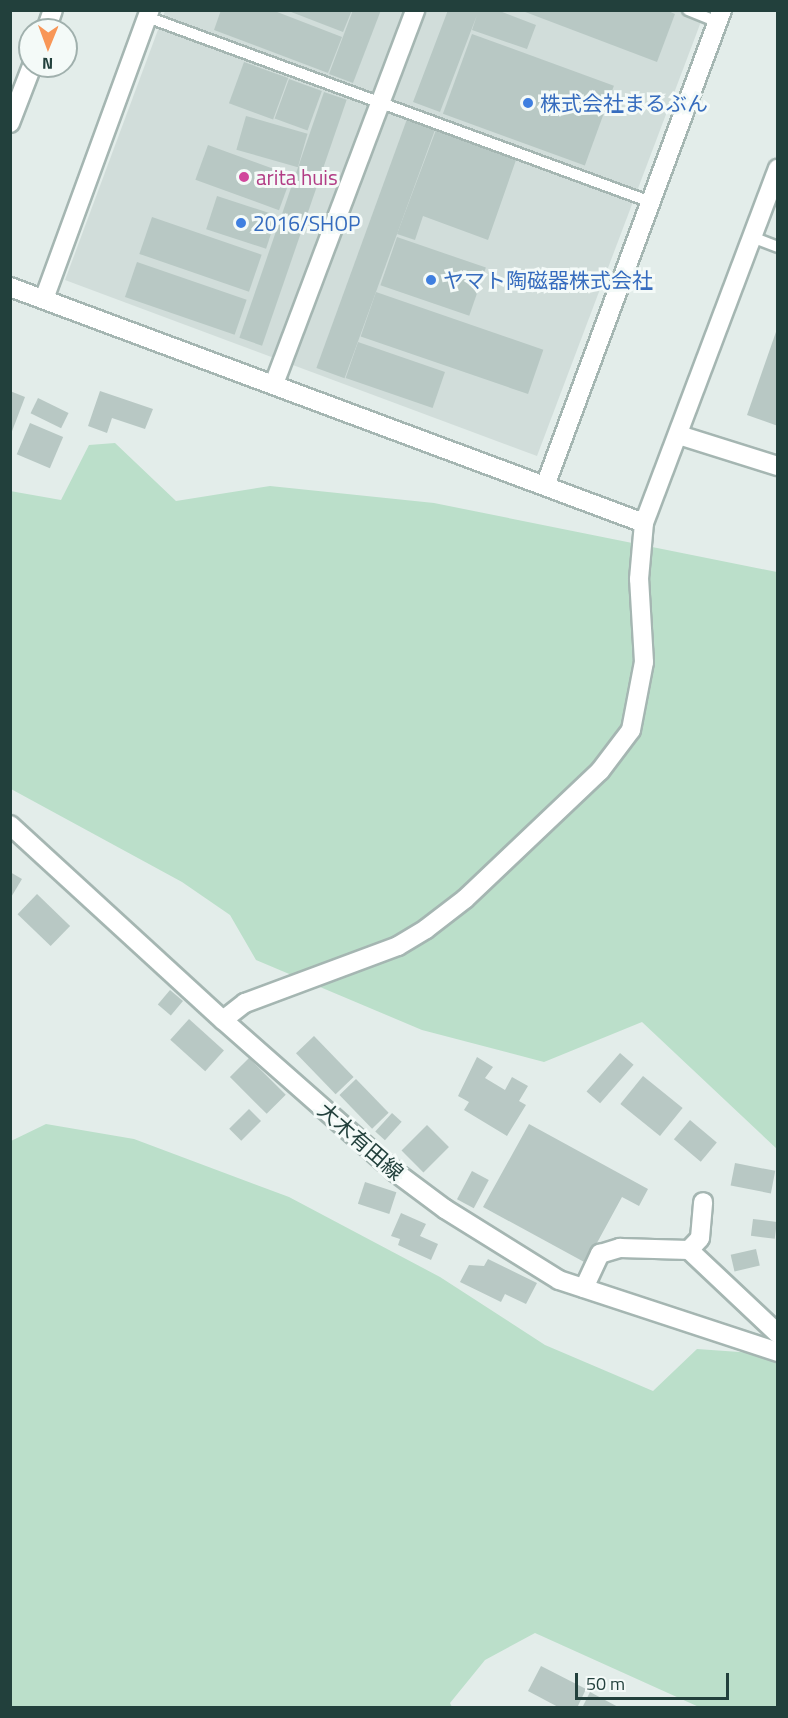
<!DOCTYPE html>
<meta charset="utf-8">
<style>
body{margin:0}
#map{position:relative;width:788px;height:1718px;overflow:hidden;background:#e3edea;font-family:"Titillium Web","Noto Sans JP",sans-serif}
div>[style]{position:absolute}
.built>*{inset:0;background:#d1ddda}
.green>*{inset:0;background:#bbdfca}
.building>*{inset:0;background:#b8c8c4;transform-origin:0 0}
.roads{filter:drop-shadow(2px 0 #a5b6b2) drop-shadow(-2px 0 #a5b6b2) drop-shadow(0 2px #a5b6b2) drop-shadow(0 -2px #a5b6b2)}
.lane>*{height:10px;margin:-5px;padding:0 5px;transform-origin:5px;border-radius:5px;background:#fff}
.street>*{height:18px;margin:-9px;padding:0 9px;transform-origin:9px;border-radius:9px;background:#fff}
.secondary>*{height:18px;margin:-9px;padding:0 9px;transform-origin:9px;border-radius:9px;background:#fff}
.dots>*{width:16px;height:16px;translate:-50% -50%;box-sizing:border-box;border:3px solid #f4faf8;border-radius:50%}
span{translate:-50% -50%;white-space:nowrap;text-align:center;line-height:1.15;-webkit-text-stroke:6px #f4faf8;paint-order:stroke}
.shop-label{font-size:21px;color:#366cbe}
.left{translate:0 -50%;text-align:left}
.hotel-label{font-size:21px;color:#b23c85}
.street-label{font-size:21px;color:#22403c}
.frame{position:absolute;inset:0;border:12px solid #22403c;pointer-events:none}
.north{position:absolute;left:18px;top:18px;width:60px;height:60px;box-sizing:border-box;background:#f4faf8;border:2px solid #a0b0ad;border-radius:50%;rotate:181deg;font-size:16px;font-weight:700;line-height:24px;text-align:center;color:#22403c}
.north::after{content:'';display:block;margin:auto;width:21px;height:27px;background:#f89657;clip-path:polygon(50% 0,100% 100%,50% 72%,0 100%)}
.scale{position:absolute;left:575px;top:1673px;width:154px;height:27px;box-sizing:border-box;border:3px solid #22403c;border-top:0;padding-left:8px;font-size:18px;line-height:21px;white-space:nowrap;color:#22403c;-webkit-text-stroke:4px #f4faf8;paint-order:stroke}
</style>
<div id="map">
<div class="built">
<i style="clip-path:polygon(165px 11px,705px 11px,537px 456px,65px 280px)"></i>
</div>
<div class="green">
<i style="clip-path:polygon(115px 443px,176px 501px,270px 486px,434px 503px,777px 572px,777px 1149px,642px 1022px,544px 1062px,422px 1030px,256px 960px,230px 915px,182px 882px,11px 789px,10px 491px,61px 500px,89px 445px)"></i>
<i style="clip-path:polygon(46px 1124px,134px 1139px,289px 1197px,440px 1277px,545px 1345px,653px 1391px,697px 1349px,769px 1354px,777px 1359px,777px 1707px,699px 1707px,535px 1633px,485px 1660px,450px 1703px,452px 1707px,11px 1708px,11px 1141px)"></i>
</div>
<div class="building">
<i style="clip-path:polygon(221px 10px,272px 10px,342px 37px,328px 73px,214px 30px)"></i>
<i style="clip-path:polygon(286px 10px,352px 10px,343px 32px)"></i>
<i style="clip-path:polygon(353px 10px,381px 10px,353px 83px,329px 74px)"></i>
<i style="clip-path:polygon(448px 10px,497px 10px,536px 25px,527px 49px,472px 30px,477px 15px,440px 112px,413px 102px)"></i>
<i style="clip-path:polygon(520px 10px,666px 10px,675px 14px,657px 62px)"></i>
<i style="left:472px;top:34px;width:151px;height:85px;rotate:20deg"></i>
<i style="left:244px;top:62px;width:47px;height:44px;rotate:20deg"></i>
<i style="left:289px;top:79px;width:35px;height:42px;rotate:20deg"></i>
<i style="left:324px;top:92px;width:24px;height:260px;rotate:19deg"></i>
<i style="left:246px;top:116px;width:64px;height:35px;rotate:16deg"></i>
<i style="left:407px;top:119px;width:30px;height:265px;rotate:20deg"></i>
<i style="clip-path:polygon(436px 130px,516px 160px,488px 240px,423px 216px,415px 240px,397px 234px)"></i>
<i style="left:208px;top:145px;width:89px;height:37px;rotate:20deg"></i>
<i style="left:217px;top:196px;width:63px;height:35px;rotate:18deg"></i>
<i style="left:152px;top:217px;width:116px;height:39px;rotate:19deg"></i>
<i style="left:397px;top:237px;width:94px;height:51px;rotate:19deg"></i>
<i style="left:137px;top:262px;width:116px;height:37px;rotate:19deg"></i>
<i style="left:376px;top:292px;width:177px;height:47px;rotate:19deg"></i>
<i style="clip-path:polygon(777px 329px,778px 329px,778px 426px,747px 415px)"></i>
<i style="left:358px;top:342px;width:92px;height:38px;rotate:19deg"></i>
<i style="clip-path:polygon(10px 391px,25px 397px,11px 434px,10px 434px)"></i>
<i style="clip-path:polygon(100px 391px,153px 409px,145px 429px,112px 418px,107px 433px,88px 426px)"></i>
<i style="left:38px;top:398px;width:34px;height:17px;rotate:26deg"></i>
<i style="left:30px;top:423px;width:36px;height:34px;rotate:23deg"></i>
<i style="clip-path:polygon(10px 872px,22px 879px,10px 899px)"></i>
<i style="left:37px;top:894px;width:46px;height:28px;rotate:44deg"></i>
<i style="left:170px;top:990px;width:17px;height:19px;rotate:40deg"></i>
<i style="left:189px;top:1019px;width:47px;height:28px;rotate:42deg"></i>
<i style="left:314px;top:1036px;width:57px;height:25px;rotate:46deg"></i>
<i style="left:620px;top:1053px;width:18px;height:51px;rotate:41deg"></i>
<i style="clip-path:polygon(477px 1057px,493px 1067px,485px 1078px,505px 1090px,512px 1077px,528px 1086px,519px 1101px,526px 1105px,507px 1136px,464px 1110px,469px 1102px,458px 1096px)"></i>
<i style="left:249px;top:1058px;width:52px;height:27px;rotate:45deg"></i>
<i style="left:643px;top:1076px;width:51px;height:36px;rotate:39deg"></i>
<i style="left:356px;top:1079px;width:47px;height:23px;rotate:46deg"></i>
<i style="left:249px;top:1109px;width:17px;height:28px;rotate:45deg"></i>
<i style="left:392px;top:1113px;width:13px;height:25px;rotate:42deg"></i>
<i style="left:690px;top:1120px;width:35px;height:25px;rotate:40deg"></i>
<i style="clip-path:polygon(529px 1124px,648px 1189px,639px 1206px,622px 1197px,586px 1263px,483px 1207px)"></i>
<i style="left:427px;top:1125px;width:31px;height:36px;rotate:45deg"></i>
<i style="left:735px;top:1163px;width:41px;height:23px;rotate:11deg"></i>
<i style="left:472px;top:1171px;width:19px;height:32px;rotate:28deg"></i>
<i style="left:365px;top:1182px;width:33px;height:23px;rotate:18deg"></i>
<i style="clip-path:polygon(401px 1213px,426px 1224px,420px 1236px,438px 1244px,431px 1260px,398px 1245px,400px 1239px,391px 1236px)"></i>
<i style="left:753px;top:1219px;width:24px;height:17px;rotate:7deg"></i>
<i style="left:756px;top:1249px;width:17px;height:26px;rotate:77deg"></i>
<i style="clip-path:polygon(488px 1259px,537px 1283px,526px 1304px,505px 1294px,501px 1302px,460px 1282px,469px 1265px,484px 1266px)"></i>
<i style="clip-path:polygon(541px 1666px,586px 1689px,577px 1708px,560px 1708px,528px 1691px)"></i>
<i style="clip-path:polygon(590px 1692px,620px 1708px,582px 1708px)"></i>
</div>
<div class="roads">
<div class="lane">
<i style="left:688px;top:10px;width:32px;rotate:22deg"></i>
<i style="left:147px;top:17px;width:537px;rotate:20.16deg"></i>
<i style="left:752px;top:237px;width:28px;rotate:21deg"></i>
</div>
<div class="street">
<i style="left:44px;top:299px;width:308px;rotate:-69.9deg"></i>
<i style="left:274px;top:384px;width:400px;rotate:-69.3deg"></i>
<i style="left:679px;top:435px;width:104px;rotate:17.4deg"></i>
<i style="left:545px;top:486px;width:508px;rotate:-69.6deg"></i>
<i style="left:689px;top:1250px;width:122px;rotate:43.3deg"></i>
<i style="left:584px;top:1288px;width:38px;rotate:-65deg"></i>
<i style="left:600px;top:1254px;width:21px;rotate:-17deg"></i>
<i style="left:620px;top:1248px;width:69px;rotate:1.7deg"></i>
<i style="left:689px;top:1250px;width:16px;rotate:-47deg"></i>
<i style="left:700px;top:1238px;width:36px;rotate:-85deg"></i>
</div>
<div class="secondary">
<i style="left:46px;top:30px;width:21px;rotate:-71deg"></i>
<i style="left:10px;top:123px;width:61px;rotate:-68.9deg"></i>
<i style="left:10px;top:287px;width:676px;rotate:20.42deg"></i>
<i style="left:10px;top:825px;width:289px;rotate:42.5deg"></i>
<i style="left:223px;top:1020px;width:228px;rotate:41.4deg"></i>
<i style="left:394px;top:1171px;width:64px;rotate:36.7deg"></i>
<i style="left:445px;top:1209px;width:134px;rotate:31.9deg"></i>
<i style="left:559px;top:1280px;width:231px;rotate:18.2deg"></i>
<i style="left:223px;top:1020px;width:28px;rotate:-38deg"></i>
<i style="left:245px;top:1003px;width:163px;rotate:-20.4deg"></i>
<i style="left:398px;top:946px;width:33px;rotate:-31deg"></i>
<i style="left:426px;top:929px;width:49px;rotate:-37.6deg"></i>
<i style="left:465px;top:899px;width:186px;rotate:-43.5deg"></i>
<i style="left:600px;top:771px;width:51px;rotate:-52.9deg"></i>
<i style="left:631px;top:730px;width:69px;rotate:-79.2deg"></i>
<i style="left:644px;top:662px;width:83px;rotate:-93.4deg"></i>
<i style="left:639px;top:579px;width:56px;rotate:-84.9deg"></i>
<i style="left:644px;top:523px;width:379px;rotate:-69.3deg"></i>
</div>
</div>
<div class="dots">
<i style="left:528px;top:103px;background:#3f7fe0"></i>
<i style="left:244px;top:177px;background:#d1479c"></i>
<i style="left:241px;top:223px;background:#3f7fe0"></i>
<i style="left:431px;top:280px;background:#3f7fe0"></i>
</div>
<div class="shop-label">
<span class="left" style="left:540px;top:103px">株式会社まるぶん</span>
<span class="left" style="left:253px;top:223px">2016/SHOP</span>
<span class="left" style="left:443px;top:280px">ヤマト陶磁器株式会社</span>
</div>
<div class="hotel-label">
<span class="left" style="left:256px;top:177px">arita huis</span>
</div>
<div class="street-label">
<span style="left:361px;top:1141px;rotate:41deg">大木有田線</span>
</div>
<div class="frame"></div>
<div class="north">N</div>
<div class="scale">50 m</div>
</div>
